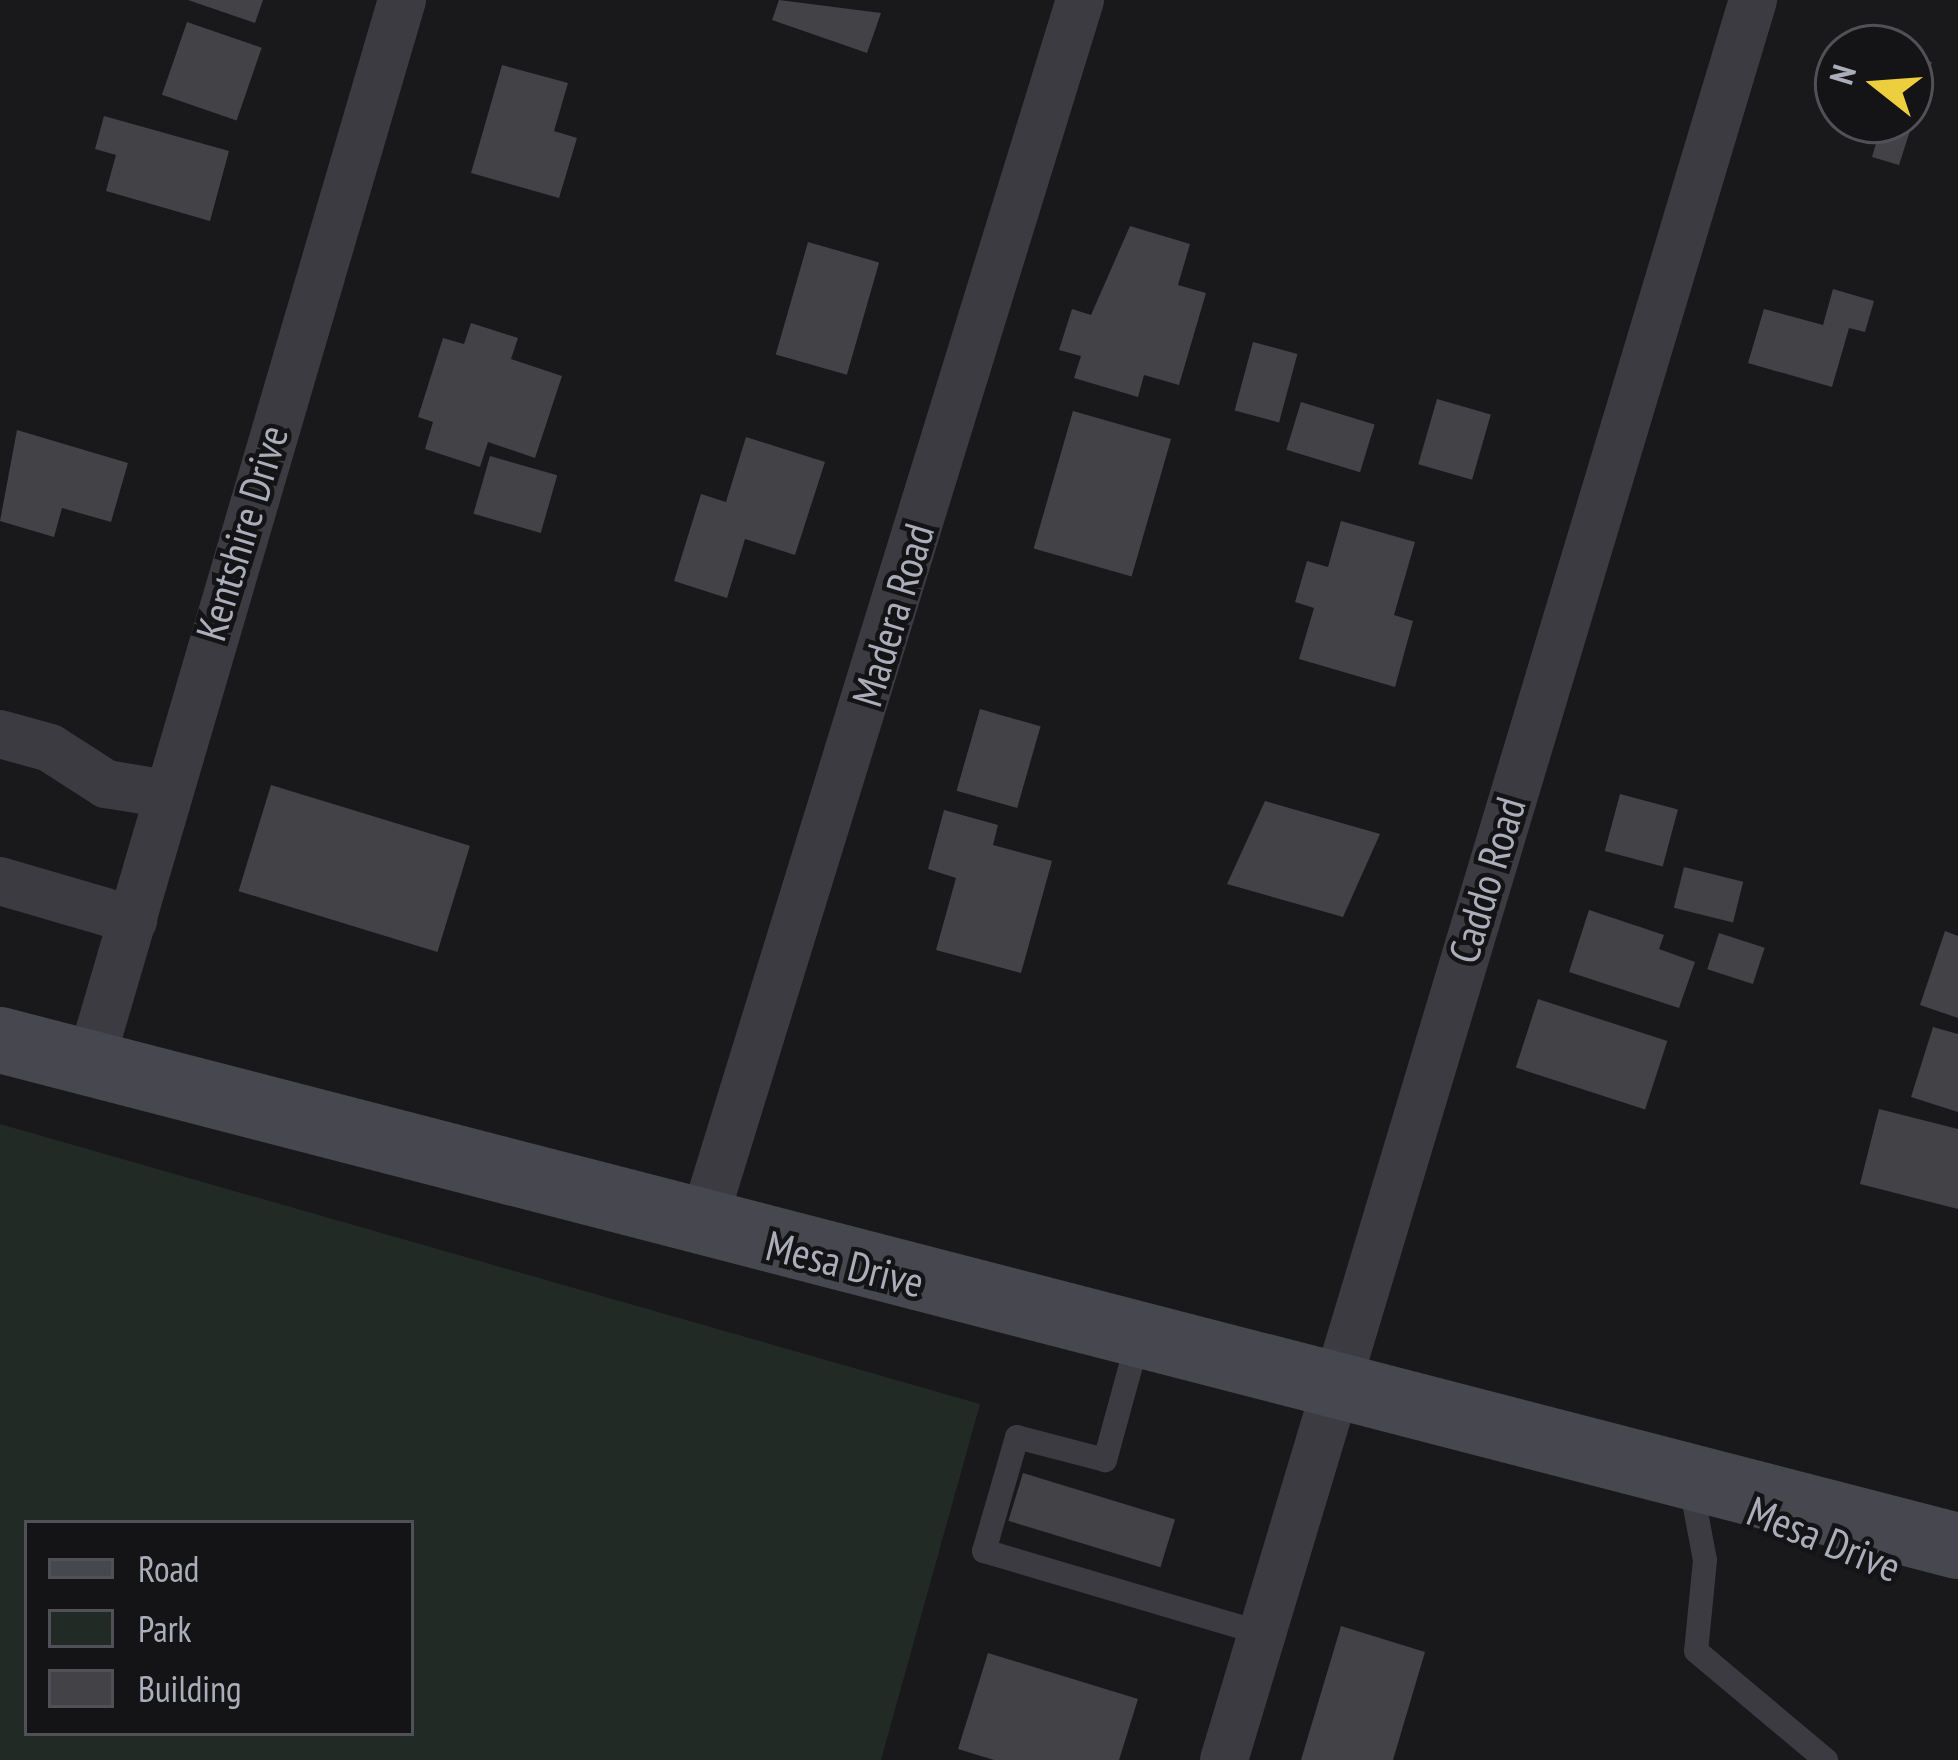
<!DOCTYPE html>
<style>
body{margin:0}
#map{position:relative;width:1958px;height:1760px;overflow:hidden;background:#19181a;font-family:"PT Sans Narrow",sans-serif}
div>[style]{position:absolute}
.green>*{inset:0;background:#222a25}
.building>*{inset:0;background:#434247;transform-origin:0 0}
.lane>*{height:24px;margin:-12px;padding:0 12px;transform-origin:12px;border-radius:12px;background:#3b3b41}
.street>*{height:48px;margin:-24px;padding:0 24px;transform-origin:24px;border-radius:24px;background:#3b3b41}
.secondary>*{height:66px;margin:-33px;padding:0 33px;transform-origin:33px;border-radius:33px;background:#47484f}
span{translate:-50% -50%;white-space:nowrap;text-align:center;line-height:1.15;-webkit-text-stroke:9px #141315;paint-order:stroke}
.street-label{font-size:42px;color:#abadba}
.legend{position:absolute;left:24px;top:1520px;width:390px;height:216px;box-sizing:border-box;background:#141315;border:3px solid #505157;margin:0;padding:15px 21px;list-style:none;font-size:36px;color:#abadba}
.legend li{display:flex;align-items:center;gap:24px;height:60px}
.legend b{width:60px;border:3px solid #505157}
.north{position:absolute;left:1814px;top:24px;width:120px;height:120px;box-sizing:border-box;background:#141315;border:3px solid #505157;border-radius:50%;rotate:287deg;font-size:33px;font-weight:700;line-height:48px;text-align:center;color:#abadba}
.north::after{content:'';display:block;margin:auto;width:42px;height:54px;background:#edce3e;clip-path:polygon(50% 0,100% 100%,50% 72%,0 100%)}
</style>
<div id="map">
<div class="green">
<i style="clip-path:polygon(evenodd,0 1124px,980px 1404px,881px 1760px,0 1760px,0 1124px,27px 1523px,411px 1523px,411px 1733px,27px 1733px,27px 1523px)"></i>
</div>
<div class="building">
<i style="clip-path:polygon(188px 0,263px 0,255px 23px)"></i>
<i style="clip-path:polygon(779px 0,881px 13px,867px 53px,772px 20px)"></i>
<i style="left:187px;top:22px;width:79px;height:77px;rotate:19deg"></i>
<i style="clip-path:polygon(1910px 56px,1932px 62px,1899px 165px,1872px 157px,1883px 120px,1910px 120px)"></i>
<i style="clip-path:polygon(502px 65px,568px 83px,554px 131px,577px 138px,559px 198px,471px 173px)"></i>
<i style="clip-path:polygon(104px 116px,229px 151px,210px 221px,106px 191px,116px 155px,95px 149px)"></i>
<i style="clip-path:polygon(1130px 226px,1190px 244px,1178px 285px,1206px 293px,1179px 385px,1144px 375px,1138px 397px,1074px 378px,1081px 356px,1059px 350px,1072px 309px,1091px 315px)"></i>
<i style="left:808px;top:242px;width:74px;height:117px;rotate:16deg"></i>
<i style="clip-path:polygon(1833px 289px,1874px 301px,1865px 332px,1849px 328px,1832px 387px,1748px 363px,1764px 309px,1823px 325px)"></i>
<i style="clip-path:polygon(471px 323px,518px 338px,511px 359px,562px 376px,535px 458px,488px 442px,480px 467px,425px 449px,433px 422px,418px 417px,443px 338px,464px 344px)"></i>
<i style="left:1253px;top:342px;width:46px;height:71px;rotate:15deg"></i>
<i style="left:1437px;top:399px;width:56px;height:68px;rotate:16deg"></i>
<i style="left:1301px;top:402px;width:77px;height:50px;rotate:17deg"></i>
<i style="left:1073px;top:411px;width:102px;height:143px;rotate:16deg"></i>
<i style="clip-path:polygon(17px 430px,128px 463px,111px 522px,62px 508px,54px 537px,0 521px)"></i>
<i style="clip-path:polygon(746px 437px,825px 462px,795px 555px,745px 539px,727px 598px,674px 581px,701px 494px,726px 502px)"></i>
<i style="left:490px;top:456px;width:70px;height:60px;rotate:16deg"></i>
<i style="clip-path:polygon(1341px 521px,1415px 542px,1394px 615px,1413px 621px,1395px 687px,1299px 659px,1314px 608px,1295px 602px,1307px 561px,1328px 567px)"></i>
<i style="left:980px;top:709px;width:63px;height:85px;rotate:16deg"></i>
<i style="left:271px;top:785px;width:208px;height:111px;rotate:17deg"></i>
<i style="left:1620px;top:794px;width:60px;height:59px;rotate:15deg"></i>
<i style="clip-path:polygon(1265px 801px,1380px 834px,1343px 917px,1227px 884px)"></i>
<i style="clip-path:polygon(944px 810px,998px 825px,993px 845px,1052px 861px,1021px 973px,936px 950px,956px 878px,928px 869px)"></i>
<i style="left:1684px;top:867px;width:61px;height:42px;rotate:14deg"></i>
<i style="clip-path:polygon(1589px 910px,1664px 935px,1659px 949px,1695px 962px,1679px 1008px,1569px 972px)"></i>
<i style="clip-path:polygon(1945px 931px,1958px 936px,1958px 1018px,1920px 1005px)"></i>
<i style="left:1719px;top:933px;width:48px;height:38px;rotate:18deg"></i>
<i style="left:1538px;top:999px;width:136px;height:72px;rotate:18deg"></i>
<i style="clip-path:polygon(1933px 1027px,1958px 1034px,1958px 1112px,1911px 1097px)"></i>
<i style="clip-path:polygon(1879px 1109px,1958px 1129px,1958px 1209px,1860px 1184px)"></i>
<i style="left:1023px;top:1473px;width:159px;height:50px;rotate:17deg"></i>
<i style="clip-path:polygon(1341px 1626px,1425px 1652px,1393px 1760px,1301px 1760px)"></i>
<i style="clip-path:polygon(988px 1653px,1138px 1699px,1119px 1760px,994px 1760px,958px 1749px)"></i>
</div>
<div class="lane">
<i style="left:1139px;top:1336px;width:129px;rotate:105.3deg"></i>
<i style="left:1105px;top:1460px;width:91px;rotate:-165.4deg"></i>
<i style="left:1017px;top:1437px;width:119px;rotate:106.1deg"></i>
<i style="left:984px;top:1551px;width:288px;rotate:16.5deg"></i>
<i style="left:1691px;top:1486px;width:75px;rotate:79.3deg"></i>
<i style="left:1705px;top:1560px;width:91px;rotate:95.6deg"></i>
<i style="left:1696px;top:1651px;width:170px;rotate:40deg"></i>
</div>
<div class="street">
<i style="left:0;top:734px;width:52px;rotate:15.6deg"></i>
<i style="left:50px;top:748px;width:67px;rotate:32.7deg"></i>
<i style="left:106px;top:784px;width:63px;rotate:9.2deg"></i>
<i style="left:0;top:881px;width:139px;rotate:16.3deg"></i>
<i style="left:89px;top:1067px;width:1112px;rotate:-73.65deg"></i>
<i style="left:701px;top:1229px;width:1286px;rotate:-72.86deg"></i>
<i style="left:1224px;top:1760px;width:1838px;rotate:-73.27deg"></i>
</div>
<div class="secondary">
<i style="left:0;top:1040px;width:2022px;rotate:14.49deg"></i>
</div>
<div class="street-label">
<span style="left:242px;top:533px;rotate:-73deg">Kentshire Drive</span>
<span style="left:893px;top:615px;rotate:-73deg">Madera Road</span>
<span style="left:1487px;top:880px;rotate:-73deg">Caddo Road</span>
<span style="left:845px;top:1264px;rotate:14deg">Mesa Drive</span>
<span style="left:1824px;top:1539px;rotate:22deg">Mesa Drive</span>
</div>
<ul class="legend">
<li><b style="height:15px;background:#47484f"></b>Road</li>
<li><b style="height:33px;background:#222a25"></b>Park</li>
<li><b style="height:33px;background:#434247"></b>Building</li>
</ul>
<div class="north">N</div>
</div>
